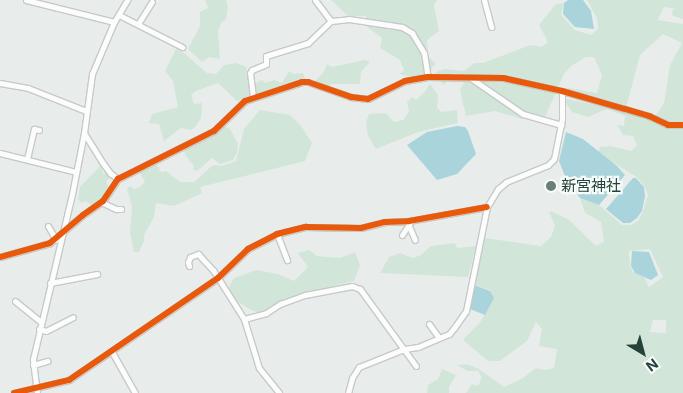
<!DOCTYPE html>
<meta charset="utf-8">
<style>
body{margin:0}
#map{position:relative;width:683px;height:393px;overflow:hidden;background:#e8edeb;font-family:Inter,"Noto Sans JP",sans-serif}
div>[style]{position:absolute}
.green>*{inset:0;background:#d1e6d8}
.water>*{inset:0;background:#a9d4db}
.roads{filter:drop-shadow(1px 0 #c5cac8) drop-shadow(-1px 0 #c5cac8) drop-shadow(0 1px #c5cac8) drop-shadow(0 -1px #c5cac8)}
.street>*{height:5px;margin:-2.5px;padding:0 2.5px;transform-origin:2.5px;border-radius:2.5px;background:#fcfcfc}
.cycleway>*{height:6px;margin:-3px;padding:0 3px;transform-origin:3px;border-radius:3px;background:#e8590c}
.dots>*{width:14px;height:14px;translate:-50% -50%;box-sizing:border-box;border:2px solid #f7fbf9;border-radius:50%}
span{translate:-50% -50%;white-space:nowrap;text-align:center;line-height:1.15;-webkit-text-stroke:4.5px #f7fbf9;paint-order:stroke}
.poi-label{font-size:15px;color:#24423a}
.left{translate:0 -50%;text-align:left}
.north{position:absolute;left:618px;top:328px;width:50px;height:50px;-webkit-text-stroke:4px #f7fbf9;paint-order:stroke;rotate:143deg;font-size:14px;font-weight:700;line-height:20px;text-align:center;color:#24423a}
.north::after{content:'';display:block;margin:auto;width:18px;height:22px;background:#24423a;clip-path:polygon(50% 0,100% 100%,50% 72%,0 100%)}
</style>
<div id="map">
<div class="green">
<i style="clip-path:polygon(205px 0,226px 0,228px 7px,226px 19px,221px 23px,218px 31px,220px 59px,209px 57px,202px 62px,188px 49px,200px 26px,200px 12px,208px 8px)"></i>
<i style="clip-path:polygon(331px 0,437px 0,434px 5px,439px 31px,427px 40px,428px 56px,436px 64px,423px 75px,412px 77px,399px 74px,404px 70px,400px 60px,380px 48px,382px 38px,367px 27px,366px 16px,348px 16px)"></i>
<i style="clip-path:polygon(evenodd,587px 0,683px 0,683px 19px,673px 16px,672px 11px,675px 9px,664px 7px,658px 20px,683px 24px,683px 393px,466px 393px,472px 384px,478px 386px,482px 378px,478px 371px,467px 371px,457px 365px,467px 364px,479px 369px,504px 387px,523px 378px,536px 368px,545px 370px,554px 368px,557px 349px,539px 346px,542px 329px,536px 322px,527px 341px,500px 361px,488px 361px,463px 340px,481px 321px,491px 303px,490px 290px,474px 285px,485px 238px,541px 246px,551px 237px,555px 226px,549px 212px,551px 211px,569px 220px,596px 246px,604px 242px,601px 222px,585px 213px,580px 198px,599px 205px,622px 225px,631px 225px,638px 221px,643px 211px,648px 195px,645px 187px,638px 178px,598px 153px,600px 147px,611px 146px,631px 151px,637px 145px,633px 136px,623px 135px,617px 125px,624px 126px,625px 116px,607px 109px,588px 117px,572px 112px,562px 98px,628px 112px,652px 121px,664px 103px,670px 65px,682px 43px,663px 34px,640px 55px,626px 108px,567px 91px,568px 88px,597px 93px,602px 75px,594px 57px,586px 57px,571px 66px,564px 74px,545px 117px,529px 112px,522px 119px,495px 111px,466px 116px,460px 90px,465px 80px,457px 73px,452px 74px,444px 85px,439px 80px,436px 72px,444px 69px,464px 71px,474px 63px,483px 63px,530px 45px,541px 47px,548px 42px,539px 25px,556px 4px,564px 3px,561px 15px,575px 30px,591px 35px,598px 29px,597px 18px,587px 0,650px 249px,663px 277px,649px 287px,644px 277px,633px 272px,630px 266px,629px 251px,650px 249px,587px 0,653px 320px,666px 320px,666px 333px,650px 332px,653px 320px)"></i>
<i style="clip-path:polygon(177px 47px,207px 73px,216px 74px,224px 65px,236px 63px,246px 67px,250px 97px,238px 102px,218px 83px,196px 91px,191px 95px,194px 104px,202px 103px,201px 118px,196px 126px,191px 130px,181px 128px,164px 141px,159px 124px,149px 123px,152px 114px,178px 107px,173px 81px,165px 71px)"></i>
<i style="clip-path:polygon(365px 60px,370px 62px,361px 72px,360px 84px,331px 84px,329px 87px,315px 81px,323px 73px,327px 64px,332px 67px)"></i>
<i style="clip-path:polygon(289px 71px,293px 74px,303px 73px,306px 80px,255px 95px,256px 83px,262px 80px,265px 83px,274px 80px,282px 83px)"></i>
<i style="clip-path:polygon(430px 84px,438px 95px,437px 107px,441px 112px,457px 110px,458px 123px,418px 132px,376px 149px,368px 136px,366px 122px,369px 114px,386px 113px,394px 122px,403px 120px,409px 112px,407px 102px,412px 97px,416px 100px,424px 93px)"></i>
<i style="clip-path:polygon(260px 110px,290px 115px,301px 126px,312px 143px,305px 161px,200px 187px,202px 193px,174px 206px,156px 203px,154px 217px,144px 235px,144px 241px,139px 252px,134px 252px,130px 233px,132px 206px,127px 189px,130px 186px,134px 189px,140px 187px,145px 182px,139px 171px,156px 163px,161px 172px,166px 171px,180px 182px,194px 182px,213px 165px,222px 166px,236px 161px,244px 129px)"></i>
<i style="clip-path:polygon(224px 126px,230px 129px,238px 144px,237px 153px,233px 160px,220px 164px,212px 158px,197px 171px,193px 170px,194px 166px,185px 155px,184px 149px,213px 135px)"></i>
<i style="clip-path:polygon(101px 165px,103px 174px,107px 173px,110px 178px,106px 181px,109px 189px,103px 200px,94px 206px,85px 201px,81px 203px,78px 199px,80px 187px)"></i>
<i style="clip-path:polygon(455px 243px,457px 248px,476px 246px,468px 277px,380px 273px,389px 257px,400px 253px,413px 258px,421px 255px,431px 246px)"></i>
<i style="clip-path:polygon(309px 250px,317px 256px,340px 258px,355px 252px,360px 265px,354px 281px,305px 293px,260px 313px,251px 310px,235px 300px,228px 289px,234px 278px,257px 270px,278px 274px,294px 281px,308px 267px,298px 253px)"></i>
<i style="clip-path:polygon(442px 369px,456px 375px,449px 387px,449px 393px,427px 393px,428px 385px,438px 379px)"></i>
</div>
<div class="water">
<i style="clip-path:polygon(568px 0,583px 0,591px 11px,594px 29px,575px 27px,563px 14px,564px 3px)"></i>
<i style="clip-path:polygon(457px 126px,465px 127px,468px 131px,476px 154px,457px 174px,437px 180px,407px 145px,427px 132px)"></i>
<i style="clip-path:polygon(566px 132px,583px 139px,617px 166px,625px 175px,599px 205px,580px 198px,568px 184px,559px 161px)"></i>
<i style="clip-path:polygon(633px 178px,636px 178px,644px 187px,645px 196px,642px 211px,637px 218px,630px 223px,623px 223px,606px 209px)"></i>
<i style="clip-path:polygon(632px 251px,649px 252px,658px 275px,651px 280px,635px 273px,631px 266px)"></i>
<i style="clip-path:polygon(474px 285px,490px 291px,494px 298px,485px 315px,470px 309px)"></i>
</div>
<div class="roads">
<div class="street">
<i style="left:26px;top:0;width:91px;rotate:14deg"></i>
<i style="left:315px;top:0;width:26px;rotate:53deg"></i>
<i style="left:331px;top:21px;width:18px;rotate:-6deg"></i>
<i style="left:349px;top:19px;width:40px;rotate:8.5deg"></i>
<i style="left:389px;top:25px;width:13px;rotate:9deg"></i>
<i style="left:402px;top:27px;width:12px;rotate:31deg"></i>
<i style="left:412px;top:33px;width:23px;rotate:59deg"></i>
<i style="left:424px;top:53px;width:24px;rotate:81deg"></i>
<i style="left:484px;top:0;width:28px;rotate:75deg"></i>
<i style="left:119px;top:15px;width:71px;rotate:26.9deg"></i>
<i style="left:138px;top:24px;width:26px;rotate:-58deg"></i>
<i style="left:472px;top:79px;width:62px;rotate:34.5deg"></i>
<i style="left:523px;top:114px;width:40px;rotate:16deg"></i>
<i style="left:0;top:83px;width:28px;rotate:10deg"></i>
<i style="left:28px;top:88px;width:62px;rotate:21.6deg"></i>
<i style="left:253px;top:97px;width:24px;rotate:-97deg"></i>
<i style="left:250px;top:73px;width:4px;rotate:-56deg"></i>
<i style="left:252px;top:70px;width:15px;rotate:-23deg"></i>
<i style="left:266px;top:64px;width:8px;rotate:-90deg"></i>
<i style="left:266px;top:56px;width:44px;rotate:-17.2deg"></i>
<i style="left:308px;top:43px;width:32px;rotate:-44deg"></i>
<i style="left:84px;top:133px;width:34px;rotate:58deg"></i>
<i style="left:102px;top:162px;width:14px;rotate:54deg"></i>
<i style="left:110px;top:173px;width:10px;rotate:37deg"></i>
<i style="left:0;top:153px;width:78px;rotate:14deg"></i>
<i style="left:27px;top:159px;width:31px;rotate:-77deg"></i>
<i style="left:34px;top:129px;width:5px;rotate:11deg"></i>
<i style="left:101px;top:202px;width:17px;rotate:25deg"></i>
<i style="left:116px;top:209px;width:5px"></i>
<i style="left:48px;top:226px;width:16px;rotate:60deg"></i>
<i style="left:409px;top:226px;width:15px;rotate:67deg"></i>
<i style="left:277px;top:234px;width:28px;rotate:69deg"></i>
<i style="left:402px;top:235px;width:17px;rotate:-57deg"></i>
<i style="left:0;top:257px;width:52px;rotate:-15.6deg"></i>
<i style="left:50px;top:243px;width:43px;rotate:-40.3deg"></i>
<i style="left:83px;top:215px;width:24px;rotate:-35deg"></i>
<i style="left:103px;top:201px;width:27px;rotate:-56deg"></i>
<i style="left:118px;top:179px;width:107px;rotate:-26.6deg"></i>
<i style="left:214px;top:131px;width:43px;rotate:-44.1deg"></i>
<i style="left:245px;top:101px;width:60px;rotate:-18.4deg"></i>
<i style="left:302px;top:82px;width:6px"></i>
<i style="left:308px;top:82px;width:46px;rotate:19.2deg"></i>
<i style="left:351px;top:97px;width:17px;rotate:7deg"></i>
<i style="left:368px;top:99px;width:41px;rotate:-25.9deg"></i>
<i style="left:405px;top:81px;width:23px;rotate:-10deg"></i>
<i style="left:428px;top:77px;width:75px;rotate:0.8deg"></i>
<i style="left:503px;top:78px;width:60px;rotate:12.4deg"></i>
<i style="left:562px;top:91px;width:91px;rotate:16deg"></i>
<i style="left:649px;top:116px;width:21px;rotate:25deg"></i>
<i style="left:668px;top:125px;width:15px"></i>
<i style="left:189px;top:266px;width:4px;rotate:-104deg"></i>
<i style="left:188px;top:262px;width:5px;rotate:-68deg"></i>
<i style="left:190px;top:257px;width:9px;rotate:-21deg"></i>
<i style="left:198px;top:254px;width:22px;rotate:47deg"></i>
<i style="left:213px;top:270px;width:58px;rotate:57.7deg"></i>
<i style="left:244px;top:319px;width:51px;rotate:73deg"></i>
<i style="left:259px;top:368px;width:32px;rotate:51deg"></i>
<i style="left:50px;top:283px;width:48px;rotate:-10.8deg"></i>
<i style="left:15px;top:301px;width:33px;rotate:39deg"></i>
<i style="left:244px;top:319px;width:23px;rotate:-15deg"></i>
<i style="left:266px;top:313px;width:17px;rotate:-33deg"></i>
<i style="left:280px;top:304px;width:27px;rotate:-20deg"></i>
<i style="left:305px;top:295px;width:48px;rotate:-10.8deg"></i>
<i style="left:352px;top:286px;width:9px;rotate:21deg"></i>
<i style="left:360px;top:289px;width:95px;rotate:54deg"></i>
<i style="left:429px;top:324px;width:17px;rotate:54deg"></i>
<i style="left:39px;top:329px;width:7px;rotate:16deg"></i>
<i style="left:46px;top:331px;width:30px;rotate:-27deg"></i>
<i style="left:112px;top:352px;width:47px;rotate:60.7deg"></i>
<i style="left:33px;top:365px;width:15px;rotate:-16deg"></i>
<i style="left:14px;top:393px;width:57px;rotate:-13.3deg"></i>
<i style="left:69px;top:380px;width:181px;rotate:-34.4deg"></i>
<i style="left:218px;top:278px;width:42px;rotate:-44deg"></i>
<i style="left:248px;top:249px;width:33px;rotate:-27deg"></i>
<i style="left:277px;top:234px;width:30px;rotate:-14deg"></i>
<i style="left:306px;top:227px;width:55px;rotate:1deg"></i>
<i style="left:361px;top:228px;width:25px;rotate:-14deg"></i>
<i style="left:385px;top:222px;width:24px;rotate:-2deg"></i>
<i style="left:409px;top:221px;width:79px;rotate:-10.2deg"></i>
<i style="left:37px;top:393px;width:34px;rotate:-97deg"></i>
<i style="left:33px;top:359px;width:170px;rotate:-76.7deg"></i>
<i style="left:72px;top:194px;width:62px;rotate:-78.9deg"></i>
<i style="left:84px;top:133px;width:60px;rotate:-82.3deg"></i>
<i style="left:92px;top:74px;width:56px;rotate:-67.1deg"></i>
<i style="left:114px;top:22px;width:26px;rotate:-59deg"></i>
<i style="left:348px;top:393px;width:16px;rotate:-75deg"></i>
<i style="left:352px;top:378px;width:13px;rotate:-58deg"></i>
<i style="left:359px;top:367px;width:48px;rotate:-21.8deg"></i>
<i style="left:404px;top:349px;width:14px;rotate:-8deg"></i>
<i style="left:418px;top:347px;width:34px;rotate:-23deg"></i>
<i style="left:449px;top:334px;width:8px;rotate:-50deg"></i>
<i style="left:454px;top:328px;width:21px;rotate:-55deg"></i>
<i style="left:466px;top:311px;width:106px;rotate:-78.6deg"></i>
<i style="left:487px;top:207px;width:21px;rotate:-59deg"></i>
<i style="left:498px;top:189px;width:11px;rotate:-41deg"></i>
<i style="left:506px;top:182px;width:45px;rotate:-22deg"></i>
<i style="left:548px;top:165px;width:8px;rotate:-45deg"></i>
<i style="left:554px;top:159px;width:41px;rotate:-78.7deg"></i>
<i style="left:562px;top:119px;width:28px;rotate:-90deg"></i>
</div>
</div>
<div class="cycleway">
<i style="left:0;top:257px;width:52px;rotate:-15.6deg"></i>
<i style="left:50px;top:243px;width:43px;rotate:-40.3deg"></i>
<i style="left:83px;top:215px;width:24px;rotate:-35deg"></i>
<i style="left:103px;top:201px;width:27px;rotate:-56deg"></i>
<i style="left:118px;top:179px;width:107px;rotate:-26.6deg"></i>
<i style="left:214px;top:131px;width:43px;rotate:-44.1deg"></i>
<i style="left:245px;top:101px;width:60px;rotate:-18.4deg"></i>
<i style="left:302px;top:82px;width:6px"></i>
<i style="left:308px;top:82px;width:46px;rotate:19.2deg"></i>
<i style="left:351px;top:97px;width:17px;rotate:7deg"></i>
<i style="left:368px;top:99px;width:41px;rotate:-25.9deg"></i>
<i style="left:405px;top:81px;width:23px;rotate:-10deg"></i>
<i style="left:428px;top:77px;width:75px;rotate:0.8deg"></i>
<i style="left:503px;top:78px;width:60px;rotate:12.4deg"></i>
<i style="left:562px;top:91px;width:91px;rotate:16deg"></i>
<i style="left:649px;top:116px;width:21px;rotate:25deg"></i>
<i style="left:668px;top:125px;width:15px"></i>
<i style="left:14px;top:393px;width:57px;rotate:-13.3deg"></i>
<i style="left:69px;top:380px;width:181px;rotate:-34.4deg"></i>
<i style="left:218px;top:278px;width:42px;rotate:-44deg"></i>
<i style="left:248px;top:249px;width:33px;rotate:-27deg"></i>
<i style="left:277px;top:234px;width:30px;rotate:-14deg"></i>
<i style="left:306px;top:227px;width:55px;rotate:1deg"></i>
<i style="left:361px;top:228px;width:25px;rotate:-14deg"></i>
<i style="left:385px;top:222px;width:24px;rotate:-2deg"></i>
<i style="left:409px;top:221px;width:79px;rotate:-10.2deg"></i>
</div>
<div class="dots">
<i style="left:551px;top:186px;background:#697e78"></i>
</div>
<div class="poi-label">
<span class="left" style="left:561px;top:186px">新宮神社</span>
</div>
<div class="north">N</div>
</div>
